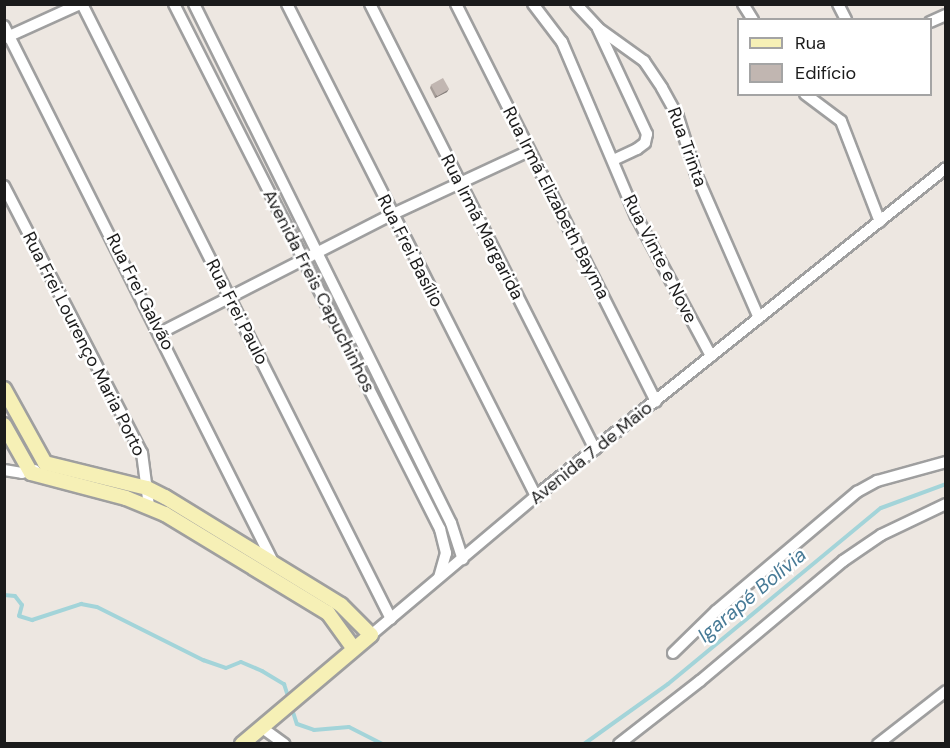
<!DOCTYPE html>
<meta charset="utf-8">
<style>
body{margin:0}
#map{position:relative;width:950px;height:748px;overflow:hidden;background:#ede7e1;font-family:"DM Sans",sans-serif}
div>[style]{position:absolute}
.stream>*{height:4px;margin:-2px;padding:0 2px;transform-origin:2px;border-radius:2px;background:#a3d4d9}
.roads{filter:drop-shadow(2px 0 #9f9f9f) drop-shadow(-2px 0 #9f9f9f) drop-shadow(0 2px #9f9f9f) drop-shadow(0 -2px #9f9f9f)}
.street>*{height:10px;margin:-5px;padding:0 5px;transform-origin:5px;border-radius:5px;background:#fff}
.secondary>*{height:14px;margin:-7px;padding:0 7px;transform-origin:7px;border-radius:7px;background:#f6f0b6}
.wall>*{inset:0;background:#a69d98}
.shaded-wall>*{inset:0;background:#877f7c}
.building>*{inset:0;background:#c1b6b1;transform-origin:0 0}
span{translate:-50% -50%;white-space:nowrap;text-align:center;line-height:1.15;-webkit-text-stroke:5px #fff;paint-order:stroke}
.street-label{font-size:18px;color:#1b1b1b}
.water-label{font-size:20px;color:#477a96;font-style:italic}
.frame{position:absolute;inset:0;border:6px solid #1b1b1b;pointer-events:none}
.legend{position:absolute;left:737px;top:18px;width:195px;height:78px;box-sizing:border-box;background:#fff;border:2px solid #a4a4a4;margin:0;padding:8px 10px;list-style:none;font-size:18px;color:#1b1b1b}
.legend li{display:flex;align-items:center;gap:12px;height:30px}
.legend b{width:30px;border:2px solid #a4a4a4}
</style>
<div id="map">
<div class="stream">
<i style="left:4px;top:595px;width:11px;rotate:5deg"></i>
<i style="left:15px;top:596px;width:11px;rotate:52deg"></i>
<i style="left:22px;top:605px;width:11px;rotate:105deg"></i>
<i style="left:19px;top:616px;width:14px;rotate:17deg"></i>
<i style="left:32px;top:620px;width:52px;rotate:-18.1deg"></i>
<i style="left:81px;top:604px;width:16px;rotate:11deg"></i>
<i style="left:97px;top:607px;width:119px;rotate:26.6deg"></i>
<i style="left:203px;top:660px;width:24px;rotate:19deg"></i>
<i style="left:226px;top:668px;width:16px;rotate:-22deg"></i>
<i style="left:241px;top:662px;width:23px;rotate:23deg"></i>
<i style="left:262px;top:671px;width:26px;rotate:31deg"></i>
<i style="left:284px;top:684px;width:16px;rotate:72deg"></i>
<i style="left:291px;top:706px;width:19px;rotate:72deg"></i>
<i style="left:297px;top:724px;width:18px;rotate:19deg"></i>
<i style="left:314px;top:730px;width:35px;rotate:-5deg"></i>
<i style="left:349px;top:727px;width:38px;rotate:27deg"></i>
<i style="left:584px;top:744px;width:103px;rotate:-35.5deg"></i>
<i style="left:668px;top:684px;width:276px;rotate:-39.6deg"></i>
<i style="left:881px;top:508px;width:69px;rotate:-20.3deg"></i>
</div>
<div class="roads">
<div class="street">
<i style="left:82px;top:4px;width:688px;rotate:63.32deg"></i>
<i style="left:174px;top:4px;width:589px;rotate:63.13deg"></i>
<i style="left:440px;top:529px;width:25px;rotate:76deg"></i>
<i style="left:446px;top:553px;width:25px;rotate:106deg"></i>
<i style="left:194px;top:4px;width:579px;rotate:63.66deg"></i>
<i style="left:451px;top:523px;width:38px;rotate:72deg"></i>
<i style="left:287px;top:4px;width:551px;rotate:63.16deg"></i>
<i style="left:370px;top:4px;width:499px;rotate:63.2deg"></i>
<i style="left:456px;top:4px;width:445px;rotate:63.3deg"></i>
<i style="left:533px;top:4px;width:48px;rotate:52.7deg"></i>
<i style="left:562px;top:42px;width:189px;rotate:67deg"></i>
<i style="left:636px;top:216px;width:159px;rotate:61.8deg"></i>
<i style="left:576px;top:4px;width:33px;rotate:47deg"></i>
<i style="left:598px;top:28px;width:57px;rotate:35.7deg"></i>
<i style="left:644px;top:61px;width:32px;rotate:56deg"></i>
<i style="left:662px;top:88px;width:33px;rotate:61deg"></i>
<i style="left:678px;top:117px;width:60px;rotate:72.5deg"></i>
<i style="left:696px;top:174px;width:157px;rotate:66.4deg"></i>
<i style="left:743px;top:4px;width:19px;rotate:58deg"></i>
<i style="left:838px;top:4px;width:18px;rotate:63deg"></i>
<i style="left:930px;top:22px;width:17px;rotate:-24deg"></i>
<i style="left:4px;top:26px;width:597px;rotate:63.35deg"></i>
<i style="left:598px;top:29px;width:116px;rotate:65deg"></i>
<i style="left:647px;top:134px;width:9px;rotate:103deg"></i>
<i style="left:645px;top:143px;width:10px;rotate:143deg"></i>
<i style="left:637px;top:149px;width:26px;rotate:155deg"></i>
<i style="left:5px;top:38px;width:82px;rotate:-24.4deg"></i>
<i style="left:805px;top:94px;width:45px;rotate:36.9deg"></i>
<i style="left:841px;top:121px;width:108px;rotate:68.9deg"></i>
<i style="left:4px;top:186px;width:301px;rotate:62.7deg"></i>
<i style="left:142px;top:453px;width:53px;rotate:82.5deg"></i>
<i style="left:160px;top:333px;width:259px;rotate:-27.1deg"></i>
<i style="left:391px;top:215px;width:152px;rotate:-24.9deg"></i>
<i style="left:4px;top:470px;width:18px;rotate:9deg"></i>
<i style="left:22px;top:473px;width:13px;rotate:-13deg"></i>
<i style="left:371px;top:635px;width:216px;rotate:-40.1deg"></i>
<i style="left:536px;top:496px;width:525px;rotate:-38.66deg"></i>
<i style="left:673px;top:653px;width:60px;rotate:-44.3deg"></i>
<i style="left:716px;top:611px;width:185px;rotate:-40.2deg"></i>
<i style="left:857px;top:492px;width:23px;rotate:-29deg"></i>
<i style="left:877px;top:481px;width:72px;rotate:-15.4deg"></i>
<i style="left:261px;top:727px;width:29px;rotate:36deg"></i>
<i style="left:619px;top:744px;width:103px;rotate:-37.9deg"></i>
<i style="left:700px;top:681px;width:187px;rotate:-40deg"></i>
<i style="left:843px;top:561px;width:46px;rotate:-34.4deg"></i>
<i style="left:881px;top:535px;width:72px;rotate:-25.5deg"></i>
<i style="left:878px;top:744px;width:86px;rotate:-37.9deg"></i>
</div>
<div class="secondary">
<i style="left:4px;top:389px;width:85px;rotate:61deg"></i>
<i style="left:45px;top:463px;width:105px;rotate:13.8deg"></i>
<i style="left:147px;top:488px;width:20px;rotate:27deg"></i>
<i style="left:165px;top:497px;width:206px;rotate:31.5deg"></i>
<i style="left:341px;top:605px;width:42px;rotate:45deg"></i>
<i style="left:371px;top:635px;width:169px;rotate:139.8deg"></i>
<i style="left:4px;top:425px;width:55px;rotate:60.6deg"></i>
<i style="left:31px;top:473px;width:98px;rotate:14.7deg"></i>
<i style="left:126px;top:498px;width:42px;rotate:22.3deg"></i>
<i style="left:165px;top:514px;width:191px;rotate:31.3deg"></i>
<i style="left:328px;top:613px;width:44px;rotate:54.2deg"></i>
</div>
</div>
<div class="wall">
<i style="clip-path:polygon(431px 85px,447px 92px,435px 98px,430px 88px)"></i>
</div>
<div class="shaded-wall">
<i style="clip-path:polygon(449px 89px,447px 92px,435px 98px,436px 95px)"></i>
</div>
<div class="building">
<i style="left:443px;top:78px;width:13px;height:14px;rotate:61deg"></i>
</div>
<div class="street-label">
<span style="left:687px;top:147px;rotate:70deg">Rua Trinta</span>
<span style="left:556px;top:203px;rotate:63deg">Rua Irmã Elizabeth Bayma</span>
<span style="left:482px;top:227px;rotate:63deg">Rua Irmã Margarida</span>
<span style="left:410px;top:251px;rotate:63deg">Rua Frei Basílio</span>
<span style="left:660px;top:259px;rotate:63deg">Rua Vinte e Nove</span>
<span style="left:319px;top:291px;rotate:63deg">Avenida Freis Capuchinhos</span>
<span style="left:140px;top:292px;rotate:63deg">Rua Frei Galvão</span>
<span style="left:237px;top:312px;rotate:63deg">Rua Frei Paulo</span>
<span style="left:84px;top:344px;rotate:63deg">Rua Frei Lourenço Maria Porto</span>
<span style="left:591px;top:453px;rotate:-39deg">Avenida 7 de Maio</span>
</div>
<div class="water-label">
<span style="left:752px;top:595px;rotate:-40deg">Igarapé Bolívia</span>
</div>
<div class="frame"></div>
<ul class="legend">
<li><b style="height:8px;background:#f6f0b6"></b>Rua</li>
<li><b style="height:16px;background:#c1b6b1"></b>Edifício</li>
</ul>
</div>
